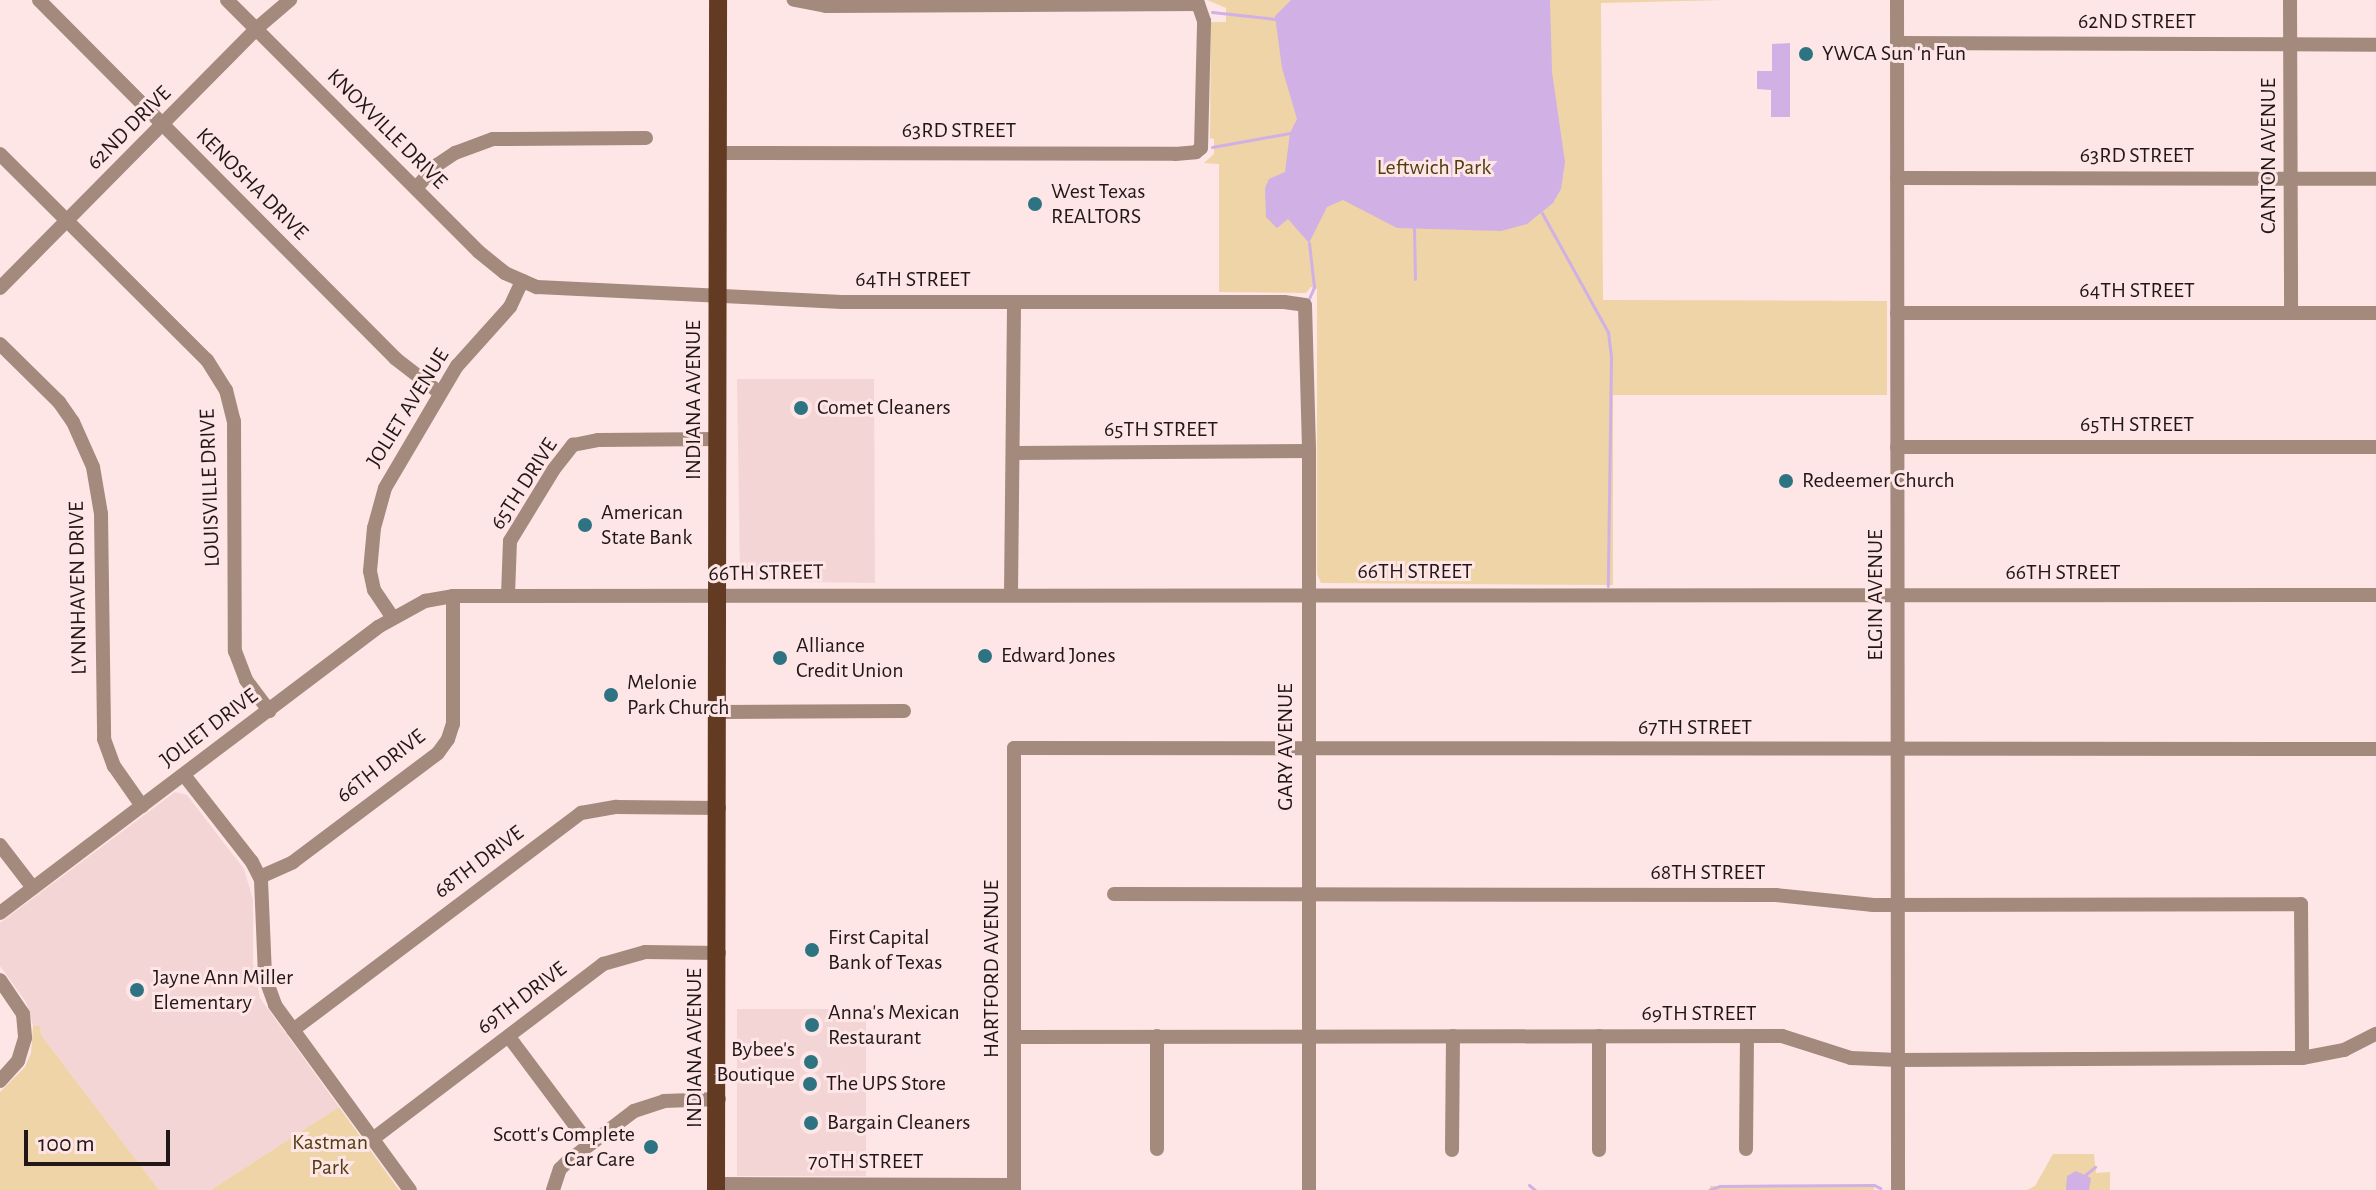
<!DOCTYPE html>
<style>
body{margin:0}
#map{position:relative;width:2376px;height:1190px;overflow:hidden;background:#fee6e6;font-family:"Alegreya Sans",sans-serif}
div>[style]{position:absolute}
.built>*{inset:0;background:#f3d5d5;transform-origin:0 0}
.green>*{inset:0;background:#eed4a7;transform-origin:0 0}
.water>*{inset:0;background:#d1b0e5}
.stream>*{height:3px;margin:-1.5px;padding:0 1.5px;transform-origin:1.5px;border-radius:1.5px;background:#d1b0e5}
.minor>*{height:14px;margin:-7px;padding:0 7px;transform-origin:7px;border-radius:7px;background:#a38a7c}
.major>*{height:18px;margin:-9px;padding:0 9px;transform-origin:9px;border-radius:9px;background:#633a22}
.dots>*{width:22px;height:22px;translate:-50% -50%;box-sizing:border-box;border:4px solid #fee6e6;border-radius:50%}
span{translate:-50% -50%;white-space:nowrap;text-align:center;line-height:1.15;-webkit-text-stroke:6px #fee6e6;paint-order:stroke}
.street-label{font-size:22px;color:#221718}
.poi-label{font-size:22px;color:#221718}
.left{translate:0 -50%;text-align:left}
.right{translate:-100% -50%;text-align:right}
.park-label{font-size:22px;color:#533d10}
.scale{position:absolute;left:24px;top:1130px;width:146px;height:36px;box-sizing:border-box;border:4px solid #221718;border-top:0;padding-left:10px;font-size:24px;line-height:28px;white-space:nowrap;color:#221718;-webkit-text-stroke:6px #fee6e6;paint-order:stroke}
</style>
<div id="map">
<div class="built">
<i style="clip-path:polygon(737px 379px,874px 379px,875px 583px,752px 581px,740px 573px)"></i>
<i style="clip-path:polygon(175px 792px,187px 795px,244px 869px,253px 900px,253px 963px,260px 998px,339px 1107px,211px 1190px,159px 1190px,41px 1035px,40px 1026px,33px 1026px,26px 1002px,0 966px,0 923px)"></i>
<i style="left:866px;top:1009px;width:167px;height:129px;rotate:90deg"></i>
</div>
<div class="green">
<i style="clip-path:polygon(1207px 0,1725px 0,1601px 3px,1603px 300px,1887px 301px,1887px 395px,1613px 395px,1613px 585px,1321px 583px,1317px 574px,1317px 289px,1311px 287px,1306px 293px,1219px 292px,1219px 164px,1204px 163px,1214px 154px,1214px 139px,1210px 138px,1211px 22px,1226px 22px,1226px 8px)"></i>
<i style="clip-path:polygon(33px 1026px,40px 1026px,41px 1035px,159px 1190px,0 1190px,0 1092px,25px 1067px,31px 1053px)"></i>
<i style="clip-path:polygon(339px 1107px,399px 1190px,211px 1190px)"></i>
<i style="clip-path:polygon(2053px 1154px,2094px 1154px,2096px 1173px,2110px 1172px,2110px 1190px,2027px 1190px,2035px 1186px)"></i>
<i style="left:1710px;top:1186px;width:164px;height:4px"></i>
</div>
<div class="water">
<i style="clip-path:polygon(1291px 0,1550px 0,1552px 72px,1565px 162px,1561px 189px,1553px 203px,1527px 224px,1501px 231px,1397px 228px,1343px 200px,1327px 207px,1309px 243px,1288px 219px,1277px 228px,1266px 217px,1265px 188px,1269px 179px,1285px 172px,1290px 133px,1297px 119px,1282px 68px,1275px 16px)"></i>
<i style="clip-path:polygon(1790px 43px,1790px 117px,1771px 117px,1771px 90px,1757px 89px,1757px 71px,1772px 71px,1772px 44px)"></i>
<i style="clip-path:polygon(2076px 1171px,2091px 1178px,2089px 1190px,2066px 1190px,2067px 1176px)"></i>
</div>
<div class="stream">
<i style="left:1212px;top:12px;width:63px;rotate:6.3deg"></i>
<i style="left:1212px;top:147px;width:79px;rotate:-10.2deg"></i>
<i style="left:1542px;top:213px;width:136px;rotate:61deg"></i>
<i style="left:1608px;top:332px;width:26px;rotate:83deg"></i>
<i style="left:1611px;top:358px;width:228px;rotate:90.8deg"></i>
<i style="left:1414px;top:228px;width:51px;rotate:88.9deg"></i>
<i style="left:1307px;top:303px;width:17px;rotate:-66deg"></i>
<i style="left:1314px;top:287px;width:44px;rotate:-96.5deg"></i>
<i style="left:2085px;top:1175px;width:13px;rotate:-39deg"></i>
<i style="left:1529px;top:1185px;width:8px;rotate:40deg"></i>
<i style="left:1709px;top:1190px;width:12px;rotate:-20deg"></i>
<i style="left:1720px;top:1186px;width:154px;rotate:-0.4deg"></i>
<i style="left:1874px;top:1185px;width:7px;rotate:27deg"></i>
</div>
<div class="minor">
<i style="left:39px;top:0;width:506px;rotate:45.16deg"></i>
<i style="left:396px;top:359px;width:56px;rotate:37.7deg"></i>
<i style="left:227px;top:0;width:356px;rotate:45deg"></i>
<i style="left:479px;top:252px;width:33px;rotate:39deg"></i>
<i style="left:505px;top:273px;width:35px;rotate:24deg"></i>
<i style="left:537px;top:287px;width:305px;rotate:2.8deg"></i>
<i style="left:842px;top:302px;width:442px"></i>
<i style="left:1284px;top:302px;width:21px;rotate:8deg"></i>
<i style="left:1305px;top:305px;width:146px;rotate:88.4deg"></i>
<i style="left:1309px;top:451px;width:739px;rotate:90deg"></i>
<i style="left:1897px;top:0;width:1190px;rotate:89.95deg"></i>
<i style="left:2290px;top:0;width:313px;rotate:89.8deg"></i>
<i style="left:1897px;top:43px;width:479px;rotate:0.2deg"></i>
<i style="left:718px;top:153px;width:457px;rotate:0.1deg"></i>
<i style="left:1175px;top:154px;width:21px;rotate:-5deg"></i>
<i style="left:1196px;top:152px;width:6px;rotate:-39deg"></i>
<i style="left:1201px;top:148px;width:127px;rotate:-88.6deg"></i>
<i style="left:1204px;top:21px;width:18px;rotate:-109deg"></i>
<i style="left:1198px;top:4px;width:372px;rotate:179.7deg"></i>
<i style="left:826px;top:6px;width:33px;rotate:-169deg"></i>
<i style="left:0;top:154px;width:292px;rotate:44.9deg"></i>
<i style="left:207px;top:360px;width:36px;rotate:58deg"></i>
<i style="left:226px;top:390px;width:32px;rotate:76deg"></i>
<i style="left:234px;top:421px;width:230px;rotate:89.8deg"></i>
<i style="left:235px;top:651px;width:31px;rotate:69deg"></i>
<i style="left:246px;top:680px;width:39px;rotate:53deg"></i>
<i style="left:1897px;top:178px;width:479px;rotate:0.1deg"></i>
<i style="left:416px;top:188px;width:31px;rotate:-48deg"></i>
<i style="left:437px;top:165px;width:22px;rotate:-34deg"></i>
<i style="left:455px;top:153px;width:40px;rotate:-20.2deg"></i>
<i style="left:493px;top:139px;width:153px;rotate:-0.4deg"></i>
<i style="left:0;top:288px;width:364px;rotate:-45.3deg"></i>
<i style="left:256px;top:29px;width:45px;rotate:-40.5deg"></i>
<i style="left:1897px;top:313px;width:479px"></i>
<i style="left:0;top:344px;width:83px;rotate:44.5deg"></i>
<i style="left:59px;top:402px;width:24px;rotate:55deg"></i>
<i style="left:73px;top:422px;width:49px;rotate:66deg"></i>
<i style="left:93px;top:467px;width:48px;rotate:80.3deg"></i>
<i style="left:101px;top:514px;width:225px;rotate:89.2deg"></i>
<i style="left:104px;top:739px;width:29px;rotate:70deg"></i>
<i style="left:114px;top:766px;width:49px;rotate:55deg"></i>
<i style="left:1897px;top:447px;width:479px"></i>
<i style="left:1013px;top:453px;width:296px;rotate:-0.4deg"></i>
<i style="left:1011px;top:594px;width:292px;rotate:-89.4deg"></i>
<i style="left:508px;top:595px;width:54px;rotate:-87.9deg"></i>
<i style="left:510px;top:541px;width:84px;rotate:-58.6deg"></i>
<i style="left:554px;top:469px;width:31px;rotate:-52deg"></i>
<i style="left:573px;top:445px;width:25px;rotate:-11deg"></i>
<i style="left:598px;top:440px;width:120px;rotate:-0.5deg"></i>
<i style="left:393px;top:618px;width:34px;rotate:-124deg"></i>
<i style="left:374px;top:590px;width:19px;rotate:-102deg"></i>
<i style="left:370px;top:571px;width:43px;rotate:-84.7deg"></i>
<i style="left:374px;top:528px;width:41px;rotate:-74.6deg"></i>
<i style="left:385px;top:488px;width:142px;rotate:-59.5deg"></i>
<i style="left:457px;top:366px;width:79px;rotate:-48.1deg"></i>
<i style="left:510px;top:307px;width:29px;rotate:-65deg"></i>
<i style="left:718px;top:712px;width:186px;rotate:-0.3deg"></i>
<i style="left:184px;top:775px;width:110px;rotate:52deg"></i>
<i style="left:252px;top:862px;width:20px;rotate:63deg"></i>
<i style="left:261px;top:880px;width:97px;rotate:87.6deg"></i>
<i style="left:265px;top:977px;width:30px;rotate:70deg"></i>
<i style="left:275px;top:1005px;width:229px;rotate:53.9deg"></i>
<i style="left:0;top:845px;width:54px;rotate:52.5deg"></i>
<i style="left:260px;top:877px;width:36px;rotate:-24deg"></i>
<i style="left:293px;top:862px;width:181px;rotate:-36.9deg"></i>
<i style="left:438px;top:753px;width:17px;rotate:-54deg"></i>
<i style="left:448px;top:739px;width:16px;rotate:-72deg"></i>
<i style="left:453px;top:724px;width:128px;rotate:-90deg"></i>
<i style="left:1114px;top:894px;width:662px;rotate:0.09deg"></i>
<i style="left:1776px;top:895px;width:98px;rotate:5.9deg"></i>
<i style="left:1873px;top:905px;width:428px;rotate:-0.1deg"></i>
<i style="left:2301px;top:904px;width:154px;rotate:89.6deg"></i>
<i style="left:0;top:913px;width:474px;rotate:-37.1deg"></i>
<i style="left:378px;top:627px;width:54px;rotate:-29deg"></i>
<i style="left:425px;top:601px;width:28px;rotate:-10deg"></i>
<i style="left:453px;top:596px;width:1923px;rotate:-0.03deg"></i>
<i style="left:0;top:980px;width:41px;rotate:55.9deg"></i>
<i style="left:23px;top:1014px;width:24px;rotate:85deg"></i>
<i style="left:25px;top:1038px;width:24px;rotate:107deg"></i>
<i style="left:18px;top:1061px;width:27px;rotate:132deg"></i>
<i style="left:293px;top:1030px;width:361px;rotate:-37deg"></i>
<i style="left:581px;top:813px;width:36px;rotate:-10deg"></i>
<i style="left:616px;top:807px;width:103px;rotate:0.6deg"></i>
<i style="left:509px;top:1037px;width:134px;rotate:53.2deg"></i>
<i style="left:1014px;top:1037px;width:768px;rotate:-0.07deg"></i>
<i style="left:1782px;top:1036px;width:72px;rotate:17.7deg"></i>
<i style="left:1851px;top:1058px;width:47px;rotate:2.4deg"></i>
<i style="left:1898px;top:1060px;width:404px;rotate:-0.3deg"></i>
<i style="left:2302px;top:1058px;width:43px;rotate:-10.8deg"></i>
<i style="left:2344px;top:1050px;width:36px;rotate:-27deg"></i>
<i style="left:374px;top:1138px;width:288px;rotate:-37.2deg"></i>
<i style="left:603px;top:964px;width:44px;rotate:-15.9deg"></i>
<i style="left:645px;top:952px;width:74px;rotate:0.8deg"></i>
<i style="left:1157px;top:1149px;width:113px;rotate:-90deg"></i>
<i style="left:1746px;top:1149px;width:113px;rotate:-89.5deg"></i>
<i style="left:1452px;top:1150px;width:114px;rotate:-89.5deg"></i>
<i style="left:1599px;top:1150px;width:114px;rotate:-90deg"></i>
<i style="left:719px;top:1184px;width:295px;rotate:0.2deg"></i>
<i style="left:553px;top:1190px;width:22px;rotate:-72deg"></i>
<i style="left:560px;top:1169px;width:10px;rotate:-45deg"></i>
<i style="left:567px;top:1162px;width:84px;rotate:-37.3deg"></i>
<i style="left:634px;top:1111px;width:32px;rotate:-18deg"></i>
<i style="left:664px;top:1101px;width:55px;rotate:-2.1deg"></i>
<i style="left:1014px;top:1190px;width:442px;rotate:-90deg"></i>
<i style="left:1014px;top:748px;width:1362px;rotate:0.04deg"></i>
</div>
<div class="major">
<i style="left:716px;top:1190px;width:1190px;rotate:-89.9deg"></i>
</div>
<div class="dots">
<i style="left:1806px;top:54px;background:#2e7382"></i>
<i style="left:1035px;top:204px;background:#2e7382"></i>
<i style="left:801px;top:408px;background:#2e7382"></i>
<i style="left:1786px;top:481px;background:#2e7382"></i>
<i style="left:585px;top:525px;background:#2e7382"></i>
<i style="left:985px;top:656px;background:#2e7382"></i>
<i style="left:780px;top:658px;background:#2e7382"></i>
<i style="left:611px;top:695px;background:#2e7382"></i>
<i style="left:812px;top:950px;background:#2e7382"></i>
<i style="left:137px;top:990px;background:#2e7382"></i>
<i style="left:812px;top:1025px;background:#2e7382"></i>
<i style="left:811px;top:1062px;background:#2e7382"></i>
<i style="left:810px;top:1084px;background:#2e7382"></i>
<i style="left:811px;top:1123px;background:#2e7382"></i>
<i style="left:651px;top:1147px;background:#2e7382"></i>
</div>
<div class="street-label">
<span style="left:2137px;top:22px">62ND STREET</span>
<span style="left:129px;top:128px;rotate:-45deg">62ND DRIVE</span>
<span style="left:387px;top:129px;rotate:45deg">KNOXVILLE DRIVE</span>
<span style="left:959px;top:131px">63RD STREET</span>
<span style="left:2137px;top:156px">63RD STREET</span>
<span style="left:2269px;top:156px;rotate:-90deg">CANTON AVENUE</span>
<span style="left:252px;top:184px;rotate:45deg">KENOSHA DRIVE</span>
<span style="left:913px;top:280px">64TH STREET</span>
<span style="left:2137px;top:291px">64TH STREET</span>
<span style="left:694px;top:400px;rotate:-90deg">INDIANA AVENUE</span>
<span style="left:408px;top:408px;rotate:-58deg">JOLIET AVENUE</span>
<span style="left:2137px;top:425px">65TH STREET</span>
<span style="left:1161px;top:430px">65TH STREET</span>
<span style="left:524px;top:484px;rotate:-57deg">65TH DRIVE</span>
<span style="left:210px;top:488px;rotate:-92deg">LOUISVILLE DRIVE</span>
<span style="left:1415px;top:572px">66TH STREET</span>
<span style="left:766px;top:573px;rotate:-1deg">66TH STREET</span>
<span style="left:2063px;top:573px">66TH STREET</span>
<span style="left:78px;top:588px;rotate:-91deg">LYNNHAVEN DRIVE</span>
<span style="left:1876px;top:595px;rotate:-90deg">ELGIN AVENUE</span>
<span style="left:209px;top:728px;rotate:-37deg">JOLIET DRIVE</span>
<span style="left:1695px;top:728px">67TH STREET</span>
<span style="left:1286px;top:747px;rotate:-90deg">GARY AVENUE</span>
<span style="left:381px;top:766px;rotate:-38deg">66TH DRIVE</span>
<span style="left:479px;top:862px;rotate:-37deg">68TH DRIVE</span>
<span style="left:1708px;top:873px">68TH STREET</span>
<span style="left:992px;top:969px;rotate:-90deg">HARTFORD AVENUE</span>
<span style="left:522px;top:998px;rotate:-37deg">69TH DRIVE</span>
<span style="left:1699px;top:1014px">69TH STREET</span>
<span style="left:695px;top:1048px;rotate:-90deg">INDIANA AVENUE</span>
<span style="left:866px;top:1162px">70TH STREET</span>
</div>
<div class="poi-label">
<span class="left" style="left:1822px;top:54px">YWCA Sun 'n Fun</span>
<span class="left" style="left:1051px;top:204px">West Texas<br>REALTORS</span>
<span class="left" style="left:817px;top:408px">Comet Cleaners</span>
<span class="left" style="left:1802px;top:481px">Redeemer Church</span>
<span class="left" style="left:601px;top:525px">American<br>State Bank</span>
<span class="left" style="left:796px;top:658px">Alliance<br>Credit Union</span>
<span class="left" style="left:1001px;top:656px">Edward Jones</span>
<span class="left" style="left:627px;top:695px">Melonie<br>Park Church</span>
<span class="left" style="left:828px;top:950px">First Capital<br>Bank of Texas</span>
<span class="left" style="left:153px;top:990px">Jayne Ann Miller<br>Elementary</span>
<span class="left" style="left:828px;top:1025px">Anna's Mexican<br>Restaurant</span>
<span class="right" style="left:795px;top:1062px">Bybee's<br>Boutique</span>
<span class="left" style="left:826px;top:1084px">The UPS Store</span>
<span class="left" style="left:827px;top:1123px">Bargain Cleaners</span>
<span class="right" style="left:635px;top:1147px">Scott's Complete<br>Car Care</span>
</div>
<div class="park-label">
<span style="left:1434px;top:168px">Leftwich Park</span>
<span style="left:330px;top:1155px">Kastman<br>Park</span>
</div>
<div class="scale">100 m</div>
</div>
